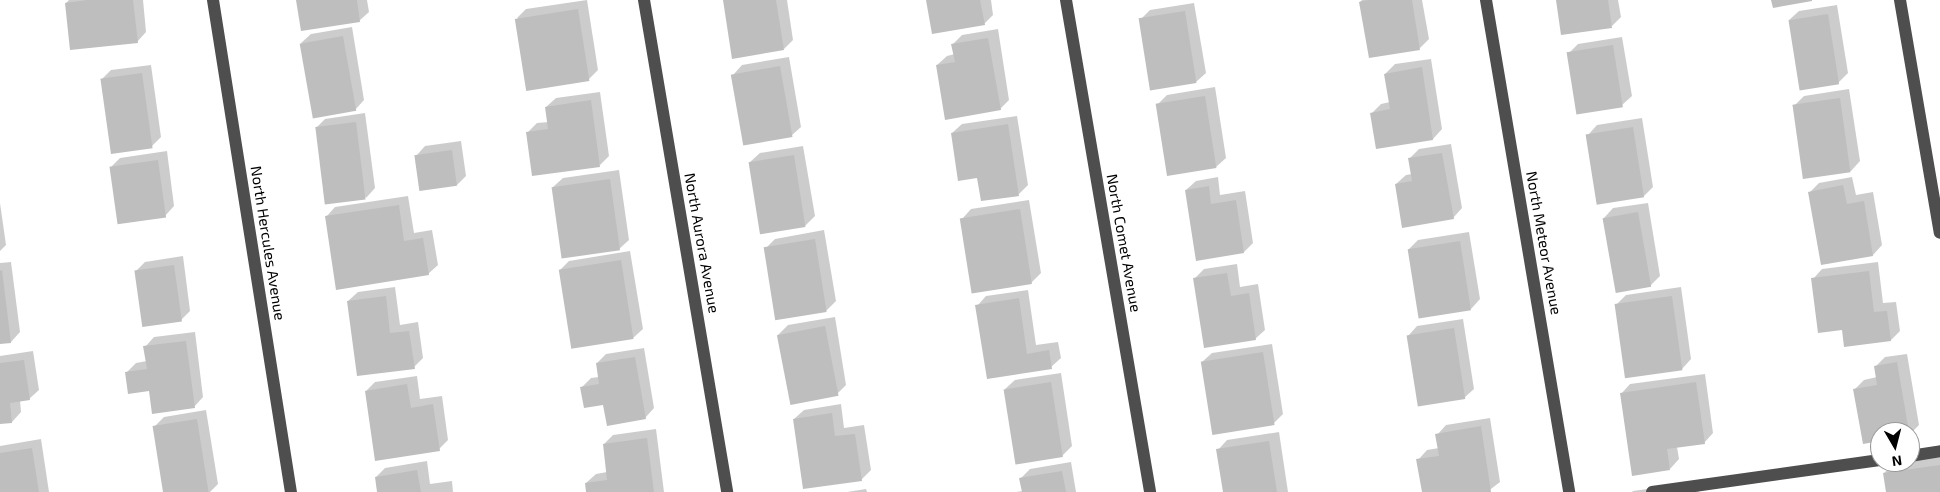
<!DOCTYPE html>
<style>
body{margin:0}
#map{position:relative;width:1940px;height:492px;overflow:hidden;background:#fff;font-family:"Exo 2",sans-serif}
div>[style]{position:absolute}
.shadow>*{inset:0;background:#0003}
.building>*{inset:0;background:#bebebe;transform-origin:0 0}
.minor>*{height:12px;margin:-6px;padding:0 6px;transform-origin:6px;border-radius:6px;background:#4e4e4e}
span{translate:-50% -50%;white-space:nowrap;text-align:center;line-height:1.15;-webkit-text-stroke:4px #fff;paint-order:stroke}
.street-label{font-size:15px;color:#000}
.north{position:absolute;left:1870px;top:422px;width:50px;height:50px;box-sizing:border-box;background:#fff;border:1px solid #999;border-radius:50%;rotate:172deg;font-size:14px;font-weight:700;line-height:20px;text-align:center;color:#000}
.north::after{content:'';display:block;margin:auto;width:18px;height:22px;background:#000;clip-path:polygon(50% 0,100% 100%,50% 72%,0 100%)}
</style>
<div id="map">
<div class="shadow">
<i style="clip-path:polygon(69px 0,143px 0,146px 32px,137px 42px,66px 3px)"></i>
<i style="clip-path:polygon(297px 0,367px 0,369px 12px,359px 21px)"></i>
<i style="clip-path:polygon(587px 0,598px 70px,588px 80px,517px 18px,526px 9px)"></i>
<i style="clip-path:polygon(724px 0,787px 0,793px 40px,784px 49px)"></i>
<i style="clip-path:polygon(927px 0,991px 0,993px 15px,984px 24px)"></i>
<i style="clip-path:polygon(1362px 0,1422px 0,1429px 39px,1420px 48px,1360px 2px)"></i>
<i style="clip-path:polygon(1557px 0,1618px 0,1621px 17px,1612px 26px)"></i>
<i style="clip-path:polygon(1194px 3px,1206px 73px,1196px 82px,1141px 19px,1150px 10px)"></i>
<i style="clip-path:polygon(1837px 5px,1848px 73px,1838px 83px,1789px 20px,1799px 11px)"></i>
<i style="clip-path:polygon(352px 27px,364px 100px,355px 110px,301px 43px,311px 34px)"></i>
<i style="clip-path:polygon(998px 29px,1009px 100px,1000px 109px,937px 65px,947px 56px,955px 54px,953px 44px,962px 35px)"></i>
<i style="clip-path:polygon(1622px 37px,1632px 96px,1622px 105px,1568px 54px,1578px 44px)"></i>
<i style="clip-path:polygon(789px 57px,801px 127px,791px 136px,733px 75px,742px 65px)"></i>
<i style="clip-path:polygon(1431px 59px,1442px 129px,1433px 139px,1377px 148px,1372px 113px,1381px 104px,1390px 102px,1385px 74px,1395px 64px)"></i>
<i style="clip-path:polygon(151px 65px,161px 137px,151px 147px,101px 80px,111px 70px)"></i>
<i style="clip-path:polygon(1215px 87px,1226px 158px,1216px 167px,1158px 104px,1167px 95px)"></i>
<i style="clip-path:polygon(1849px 89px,1860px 161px,1851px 171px,1805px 177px,1794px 106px,1804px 96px)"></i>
<i style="clip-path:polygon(600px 92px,609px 156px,600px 165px,527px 133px,537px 123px,549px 122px,546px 107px,556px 98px)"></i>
<i style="clip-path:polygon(365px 113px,375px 188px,366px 198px,316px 128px,325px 119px)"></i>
<i style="clip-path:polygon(1017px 116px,1028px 185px,1019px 194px,978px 176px,952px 133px,962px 124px)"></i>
<i style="clip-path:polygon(1642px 118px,1653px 187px,1644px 196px,1588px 135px,1597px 125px)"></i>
<i style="clip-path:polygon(461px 141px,466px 176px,457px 185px,416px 156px,425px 146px)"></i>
<i style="clip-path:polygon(1451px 144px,1462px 208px,1453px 218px,1396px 184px,1406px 175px,1412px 174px,1409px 159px,1419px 149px)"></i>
<i style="clip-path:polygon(803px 146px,815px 216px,805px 226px,750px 162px,760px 153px)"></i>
<i style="clip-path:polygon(167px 151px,174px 206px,165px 216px,110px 168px,120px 158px)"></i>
<i style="clip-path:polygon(619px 170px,629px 240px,619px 249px,553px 187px,563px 178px)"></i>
<i style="clip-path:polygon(1218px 177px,1220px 195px,1245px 191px,1253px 243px,1244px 252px,1186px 190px,1196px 181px)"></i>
<i style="clip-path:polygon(1852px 177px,1856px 195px,1873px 192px,1882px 245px,1873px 255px,1822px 264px,1810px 192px,1819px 183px)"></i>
<i style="clip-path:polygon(408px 196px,414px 233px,432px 230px,438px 265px,428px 274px,326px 217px,335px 207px)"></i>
<i style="clip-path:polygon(1029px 200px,1041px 273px,1031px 283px,962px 219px,971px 209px)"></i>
<i style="clip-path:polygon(0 203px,6px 245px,0 251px)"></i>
<i style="clip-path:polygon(1648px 203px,1660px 276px,1650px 286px,1604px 218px,1613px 208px)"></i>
<i style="clip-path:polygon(824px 230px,836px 301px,826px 311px,766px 248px,775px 239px)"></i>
<i style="clip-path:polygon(1469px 232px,1480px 299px,1471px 309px,1409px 249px,1418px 240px)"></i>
<i style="clip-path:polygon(630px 251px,643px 329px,633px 338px,560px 270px,569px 261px)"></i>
<i style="clip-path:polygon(183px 256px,190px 311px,181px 320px,136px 271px,145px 262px)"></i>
<i style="clip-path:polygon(11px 262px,20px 332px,11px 342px,0 343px,0 263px)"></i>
<i style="clip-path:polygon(1878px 262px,1883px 303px,1896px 302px,1900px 331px,1891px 340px,1843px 328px,1813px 279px,1822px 269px)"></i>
<i style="clip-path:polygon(1237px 264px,1240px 287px,1258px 284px,1265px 330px,1255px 339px,1194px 279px,1204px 269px)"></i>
<i style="clip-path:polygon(395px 287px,400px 325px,418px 322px,423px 358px,414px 367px,348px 301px,358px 292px)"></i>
<i style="clip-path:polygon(1681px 287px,1691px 359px,1682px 369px,1616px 305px,1626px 295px)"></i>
<i style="clip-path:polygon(1028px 290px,1036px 345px,1058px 342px,1061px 358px,1051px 367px,988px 377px,977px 306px,986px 296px)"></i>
<i style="clip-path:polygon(835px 317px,846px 385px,837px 394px,778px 335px,788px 325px)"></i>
<i style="clip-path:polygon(1463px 319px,1474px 389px,1464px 398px,1408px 336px,1417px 326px)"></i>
<i style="clip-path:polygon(195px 332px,203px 397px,194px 407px,150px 389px,127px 372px,136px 363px,147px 361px,145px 347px,154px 337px)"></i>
<i style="clip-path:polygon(1272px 344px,1283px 414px,1273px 424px,1202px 362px,1212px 353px)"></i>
<i style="clip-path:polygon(644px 348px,654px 408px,645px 418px,604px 403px,581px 388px,591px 378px,599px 377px,597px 363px,606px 354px)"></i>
<i style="clip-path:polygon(33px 351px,39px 390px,29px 399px,20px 400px,21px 412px,12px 422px,0 423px,0 356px)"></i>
<i style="clip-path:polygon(1907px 354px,1919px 425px,1910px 434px,1880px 432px,1880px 440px,1855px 389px,1864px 380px,1877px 377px,1875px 367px,1885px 357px)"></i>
<i style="clip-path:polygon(1061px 373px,1072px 446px,1062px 456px,1005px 389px,1015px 380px)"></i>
<i style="clip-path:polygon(1705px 374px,1713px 433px,1704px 443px,1677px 447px,1679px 459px,1670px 469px,1621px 394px,1630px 384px)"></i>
<i style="clip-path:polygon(417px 376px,420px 399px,442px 396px,448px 440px,439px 449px,366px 391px,375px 382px)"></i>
<i style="clip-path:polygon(841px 404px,844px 428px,864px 425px,871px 470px,861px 480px,794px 419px,804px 410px)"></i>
<i style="clip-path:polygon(206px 410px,218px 484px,210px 492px,165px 492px,154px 427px,164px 417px)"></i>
<i style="clip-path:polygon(1490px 418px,1500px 482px,1487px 492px,1423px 492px,1418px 460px,1427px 450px,1439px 448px,1437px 435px,1446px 425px)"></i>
<i style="clip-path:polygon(656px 429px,664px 492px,587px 492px,586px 483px,596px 474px,607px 472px,604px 444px,613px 435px)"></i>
<i style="clip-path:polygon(1279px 432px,1288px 492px,1224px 492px,1218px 450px,1227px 440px)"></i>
<i style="clip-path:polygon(41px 439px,49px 492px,0 492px,0 446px)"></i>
<i style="clip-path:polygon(1940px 452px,1940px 492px,1887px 492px,1884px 473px,1896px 462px,1910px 462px)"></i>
<i style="clip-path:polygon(427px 461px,430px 484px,452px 481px,453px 492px,378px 492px,376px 477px,385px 468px)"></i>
<i style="clip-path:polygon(1071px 462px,1076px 492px,1016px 492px,1023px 491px,1021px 478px,1030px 469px)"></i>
<i style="clip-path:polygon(1697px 482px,1699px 492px,1632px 492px,1633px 491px)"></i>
<i style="clip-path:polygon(866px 489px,867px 492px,847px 492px)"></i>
</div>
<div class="building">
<i style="clip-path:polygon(87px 0,133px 0,138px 43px,70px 50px,65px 3px)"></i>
<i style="clip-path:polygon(296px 0,357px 0,360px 22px,301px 31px)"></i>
<i style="clip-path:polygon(723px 0,776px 0,784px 50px,732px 59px)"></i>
<i style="clip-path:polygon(926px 0,980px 0,985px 25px,932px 34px)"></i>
<i style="clip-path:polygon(1368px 0,1412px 0,1420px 50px,1369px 58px,1359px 2px)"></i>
<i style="clip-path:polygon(1556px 0,1608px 0,1612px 28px,1561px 35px)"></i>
<i style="clip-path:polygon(1771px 0,1812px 0,1812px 1px,1773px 8px)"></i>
<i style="left:578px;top:9px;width:73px;height:64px;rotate:81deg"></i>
<i style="left:1185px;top:11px;width:73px;height:47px;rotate:81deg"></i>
<i style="left:1828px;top:14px;width:71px;height:40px;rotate:81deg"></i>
<i style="left:343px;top:36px;width:76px;height:44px;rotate:80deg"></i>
<i style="clip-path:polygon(988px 38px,1001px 110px,945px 120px,936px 65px,955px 62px,951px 44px)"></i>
<i style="left:1613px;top:45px;width:63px;height:47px;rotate:81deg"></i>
<i style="left:780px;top:66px;width:72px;height:50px;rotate:80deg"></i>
<i style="clip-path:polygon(1422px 67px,1433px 140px,1376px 149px,1370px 113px,1390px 109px,1384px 74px)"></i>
<i style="left:142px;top:73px;width:76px;height:42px;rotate:82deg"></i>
<i style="left:1205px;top:96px;width:73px;height:50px;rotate:81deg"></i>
<i style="left:1840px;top:98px;width:75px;height:48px;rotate:82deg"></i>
<i style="clip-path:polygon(591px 100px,600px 167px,532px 176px,526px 132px,548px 129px,545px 107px)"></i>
<i style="left:356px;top:122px;width:78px;height:41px;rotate:83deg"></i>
<i style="clip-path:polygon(1008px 124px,1019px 196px,981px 201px,977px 178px,958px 181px,951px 133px)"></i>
<i style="left:1633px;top:127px;width:71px;height:48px;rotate:81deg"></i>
<i style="left:452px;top:150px;width:36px;height:38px;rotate:82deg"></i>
<i style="clip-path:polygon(1442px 153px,1454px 219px,1402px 228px,1395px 184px,1412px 181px,1408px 158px)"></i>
<i style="left:794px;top:155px;width:73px;height:46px;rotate:81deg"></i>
<i style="left:158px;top:160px;width:58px;height:49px;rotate:82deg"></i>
<i style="left:610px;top:179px;width:72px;height:59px;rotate:82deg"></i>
<i style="clip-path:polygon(1843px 185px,1847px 204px,1864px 201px,1873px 256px,1821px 265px,1808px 192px)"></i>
<i style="clip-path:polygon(1209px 186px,1211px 204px,1236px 200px,1244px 253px,1196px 261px,1185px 190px)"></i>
<i style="clip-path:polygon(399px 205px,404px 241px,423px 238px,429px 275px,336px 290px,325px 216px)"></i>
<i style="left:1020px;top:209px;width:76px;height:61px;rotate:81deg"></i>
<i style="left:1638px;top:212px;width:76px;height:36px;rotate:80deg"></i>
<i style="left:815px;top:239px;width:74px;height:52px;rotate:81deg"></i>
<i style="left:1460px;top:241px;width:70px;height:53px;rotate:81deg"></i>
<i style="left:621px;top:260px;width:80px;height:63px;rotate:81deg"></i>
<i style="left:174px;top:265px;width:57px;height:40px;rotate:82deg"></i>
<i style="clip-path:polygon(2px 270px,11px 343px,0 344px,0 271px)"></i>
<i style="clip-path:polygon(1869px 271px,1874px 312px,1887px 311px,1891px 341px,1844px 347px,1842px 330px,1818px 333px,1811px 278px)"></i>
<i style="clip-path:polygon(1227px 273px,1231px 296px,1249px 293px,1256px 340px,1204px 348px,1193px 278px)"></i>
<i style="clip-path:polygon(386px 296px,390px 333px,409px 331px,415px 369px,357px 376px,347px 301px)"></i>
<i style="left:1672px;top:296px;width:75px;height:58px;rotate:82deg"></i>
<i style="clip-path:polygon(1019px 298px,1027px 354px,1049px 350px,1052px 369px,987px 379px,975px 305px)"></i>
<i style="left:825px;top:326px;width:71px;height:49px;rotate:79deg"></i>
<i style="left:1454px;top:328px;width:72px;height:48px;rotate:81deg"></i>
<i style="clip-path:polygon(186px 341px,195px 408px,152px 414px,149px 391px,128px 394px,125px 372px,147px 369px,143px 346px)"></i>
<i style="left:1263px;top:352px;width:74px;height:63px;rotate:81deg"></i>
<i style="clip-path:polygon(635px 357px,646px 419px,607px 426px,603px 405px,584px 408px,580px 387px,599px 384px,596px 363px)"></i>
<i style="clip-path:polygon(24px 360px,30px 400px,10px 403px,12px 423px,0 424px,0 363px)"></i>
<i style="clip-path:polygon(1897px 362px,1909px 432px,1880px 432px,1880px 441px,1863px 444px,1853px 389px,1877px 385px,1874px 366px)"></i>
<i style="left:1051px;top:382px;width:76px;height:48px;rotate:81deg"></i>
<i style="clip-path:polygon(1696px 382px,1705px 444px,1667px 449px,1670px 470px,1632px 476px,1620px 393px)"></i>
<i style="clip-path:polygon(407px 384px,411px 408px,433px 404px,440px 451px,375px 461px,365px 391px)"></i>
<i style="clip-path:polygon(832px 413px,835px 436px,855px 434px,862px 481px,803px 489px,793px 419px)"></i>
<i style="left:197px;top:419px;width:74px;height:45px;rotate:81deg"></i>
<i style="clip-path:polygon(1481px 426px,1491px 492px,1422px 492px,1416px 459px,1439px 456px,1435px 434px)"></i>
<i style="clip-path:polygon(647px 438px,654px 492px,586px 492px,585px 483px,607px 480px,603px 444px)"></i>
<i style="clip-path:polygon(1269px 441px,1277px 492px,1223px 492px,1216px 449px)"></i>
<i style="clip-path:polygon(32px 448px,39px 492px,0 492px,0 453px)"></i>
<i style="clip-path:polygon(1940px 465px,1940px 492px,1886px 492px,1883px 473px)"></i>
<i style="clip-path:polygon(417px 470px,421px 492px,377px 492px,375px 477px)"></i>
<i style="clip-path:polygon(1062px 471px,1066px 492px,1022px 492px,1019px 478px)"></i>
</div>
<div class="minor">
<i style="left:213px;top:0;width:498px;rotate:81deg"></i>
<i style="left:644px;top:0;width:499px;rotate:80.4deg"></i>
<i style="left:1066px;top:0;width:499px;rotate:80.3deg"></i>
<i style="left:1486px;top:0;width:499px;rotate:80.4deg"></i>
<i style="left:1900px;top:0;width:236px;rotate:80.3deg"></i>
<i style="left:1910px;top:456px;width:30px;rotate:-9deg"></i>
<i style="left:1652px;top:492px;width:230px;rotate:-8deg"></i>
</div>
<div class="street-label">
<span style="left:268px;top:243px;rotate:81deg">North Hercules Avenue</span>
<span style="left:702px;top:243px;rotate:80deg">North Aurora Avenue</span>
<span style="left:1124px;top:243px;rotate:80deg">North Comet Avenue</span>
<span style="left:1544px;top:243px;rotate:80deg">North Meteor Avenue</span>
</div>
<div class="north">N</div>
</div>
